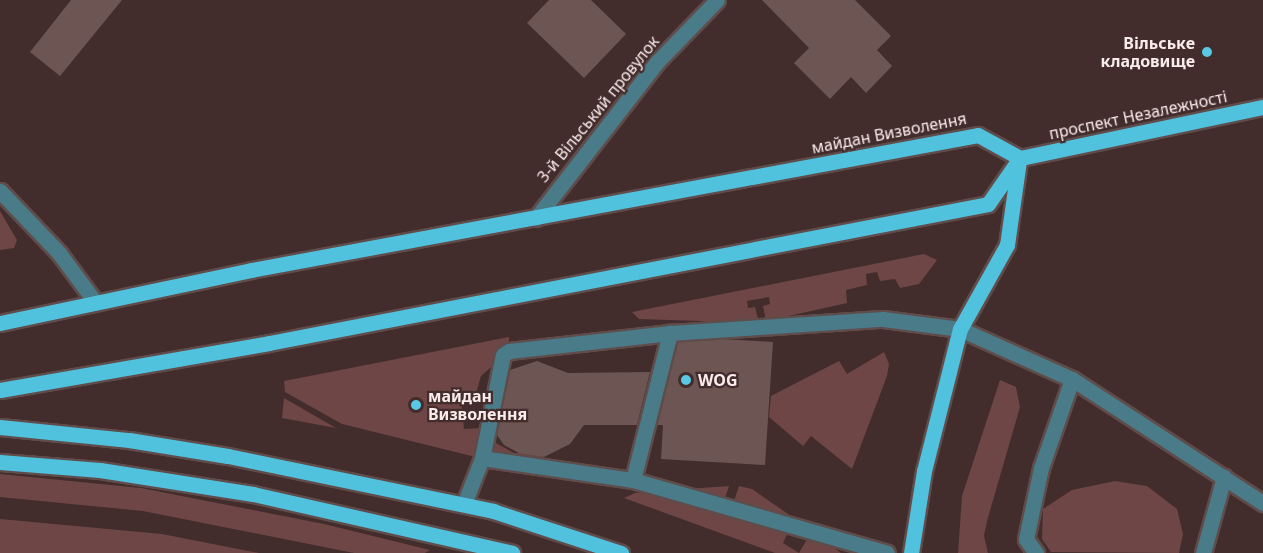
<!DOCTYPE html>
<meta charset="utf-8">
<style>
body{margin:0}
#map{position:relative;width:1263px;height:553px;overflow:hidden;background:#422d2c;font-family:"Noto Sans",sans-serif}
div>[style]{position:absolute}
.green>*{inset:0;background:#6e4645}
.building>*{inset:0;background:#6d5554}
.roads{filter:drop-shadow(2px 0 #5f4c4b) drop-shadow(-2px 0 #5f4c4b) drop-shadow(0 2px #5f4c4b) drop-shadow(0 -2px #5f4c4b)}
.lane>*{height:15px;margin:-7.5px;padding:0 7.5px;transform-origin:7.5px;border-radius:7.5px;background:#497b89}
.street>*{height:15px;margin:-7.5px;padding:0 7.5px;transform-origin:7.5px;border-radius:7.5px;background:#497b89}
.primary>*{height:15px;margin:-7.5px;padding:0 7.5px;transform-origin:7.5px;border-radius:7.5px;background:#51c2de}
.dots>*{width:16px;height:16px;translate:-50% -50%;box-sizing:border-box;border:3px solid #422d2c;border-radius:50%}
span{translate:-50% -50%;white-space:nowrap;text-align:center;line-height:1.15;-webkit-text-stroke:4.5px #422d2c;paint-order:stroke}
.poi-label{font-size:16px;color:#faeceb;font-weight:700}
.right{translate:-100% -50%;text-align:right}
.left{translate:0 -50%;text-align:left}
.street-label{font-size:16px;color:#faeceb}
</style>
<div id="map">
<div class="green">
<i style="clip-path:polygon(0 211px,17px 240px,14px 248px,0 250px)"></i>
<i style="clip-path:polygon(924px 254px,937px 260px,919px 284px,900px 288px,895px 279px,880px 281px,877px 272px,866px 274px,867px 285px,846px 290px,847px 303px,766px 321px,763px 306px,770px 304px,769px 297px,747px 301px,748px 308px,755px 307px,759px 323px,639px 319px,632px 312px)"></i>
<i style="clip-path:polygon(509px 337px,509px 351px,481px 376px,475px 397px,461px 400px,464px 429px,483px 428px,490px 440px,514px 453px,547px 453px,520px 468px,342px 424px,285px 392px,284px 381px)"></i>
<i style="clip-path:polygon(884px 352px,889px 364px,887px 376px,852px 469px,811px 436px,803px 446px,769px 417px,771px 396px,839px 361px,847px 374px)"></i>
<i style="clip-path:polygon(1000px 380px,1016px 387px,1020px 407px,987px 521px,984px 536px,988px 553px,958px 553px,962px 496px)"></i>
<i style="clip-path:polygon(284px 398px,336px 428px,282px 418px)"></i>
<i style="clip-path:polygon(0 474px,141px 488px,324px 524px,430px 550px,425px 553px,354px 553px,143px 511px,0 497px)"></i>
<i style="clip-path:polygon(1115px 481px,1147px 486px,1177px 509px,1183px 534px,1179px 553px,1051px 552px,1042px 539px,1043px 509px,1072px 490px)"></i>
<i style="clip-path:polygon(729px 486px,722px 507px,715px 505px,713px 512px,736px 519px,738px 513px,731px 510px,739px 486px,752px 489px,801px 523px,791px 526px,783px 543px,799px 553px,809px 536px,807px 528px,841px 553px,775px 553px,624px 498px,635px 493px)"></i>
<i style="clip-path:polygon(0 519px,162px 534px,259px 553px,0 553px)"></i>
</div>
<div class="building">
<i style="clip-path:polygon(71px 0,122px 0,60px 76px,30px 52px)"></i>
<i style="clip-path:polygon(549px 0,591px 0,626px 34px,584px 78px,527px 23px)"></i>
<i style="clip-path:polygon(762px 0,855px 0,891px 36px,877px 50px,892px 66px,866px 93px,851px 77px,830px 99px,794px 63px,809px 48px)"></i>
<i style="clip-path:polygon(723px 339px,773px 342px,765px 465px,661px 459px,663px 425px,657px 425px,678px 342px)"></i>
<i style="clip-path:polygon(537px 361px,568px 373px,650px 372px,637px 425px,584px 425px,570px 444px,544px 457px,519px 453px,504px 445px,497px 435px,510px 370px)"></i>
</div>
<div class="roads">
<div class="lane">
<i style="left:482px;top:458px;width:153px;rotate:8.3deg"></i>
<i style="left:633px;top:480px;width:264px;rotate:16deg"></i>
<i style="left:633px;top:480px;width:152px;rotate:-75.9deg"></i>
<i style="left:464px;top:504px;width:49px;rotate:-68.6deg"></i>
<i style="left:482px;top:458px;width:105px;rotate:-78.5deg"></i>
<i style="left:503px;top:355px;width:7px;rotate:-34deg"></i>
<i style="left:509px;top:351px;width:162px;rotate:-6.4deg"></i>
<i style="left:670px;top:333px;width:213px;rotate:-3.8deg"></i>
<i style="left:883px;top:319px;width:78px;rotate:7.4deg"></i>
<i style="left:960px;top:329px;width:123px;rotate:24.1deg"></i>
<i style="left:1072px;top:379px;width:228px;rotate:33deg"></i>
<i style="left:1036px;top:553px;width:17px;rotate:-126deg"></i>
<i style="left:1026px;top:539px;width:73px;rotate:-78.1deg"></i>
<i style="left:1041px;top:468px;width:94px;rotate:-70.8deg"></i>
<i style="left:1203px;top:553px;width:79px;rotate:-74.6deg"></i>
</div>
<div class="street">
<i style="left:0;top:191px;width:86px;rotate:46.4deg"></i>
<i style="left:59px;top:253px;width:62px;rotate:53.5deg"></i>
<i style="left:536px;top:218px;width:197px;rotate:-52.2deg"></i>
<i style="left:657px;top:62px;width:86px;rotate:-45.9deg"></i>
</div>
<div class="primary">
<i style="left:1020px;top:158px;width:248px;rotate:-11.9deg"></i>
<i style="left:0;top:323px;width:257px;rotate:-11.9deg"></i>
<i style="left:251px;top:270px;width:739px;rotate:-10.52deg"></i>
<i style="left:978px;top:135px;width:48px;rotate:28.7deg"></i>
<i style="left:0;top:390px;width:273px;rotate:-9.9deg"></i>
<i style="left:269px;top:343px;width:732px;rotate:-10.94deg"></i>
<i style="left:988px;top:204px;width:56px;rotate:-55.2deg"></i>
<i style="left:0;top:427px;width:130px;rotate:5.8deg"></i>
<i style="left:129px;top:440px;width:100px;rotate:9.2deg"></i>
<i style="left:228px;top:456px;width:271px;rotate:11.7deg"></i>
<i style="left:493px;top:511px;width:135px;rotate:18.2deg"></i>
<i style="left:0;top:462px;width:100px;rotate:4.6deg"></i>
<i style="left:100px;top:470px;width:155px;rotate:8.9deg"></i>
<i style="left:253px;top:494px;width:266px;rotate:12.8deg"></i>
<i style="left:911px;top:553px;width:83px;rotate:-81deg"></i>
<i style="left:924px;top:471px;width:146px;rotate:-75.8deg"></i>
<i style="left:960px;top:329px;width:96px;rotate:-60.8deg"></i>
<i style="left:1007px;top:245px;width:85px;rotate:-81.9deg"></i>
</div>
</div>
<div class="dots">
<i style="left:1207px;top:52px;background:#59c8e4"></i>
<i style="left:686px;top:380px;background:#59c8e4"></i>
<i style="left:416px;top:405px;background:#59c8e4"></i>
</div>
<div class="poi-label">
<span class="right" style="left:1195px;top:52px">Вільське<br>кладовище</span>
<span class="left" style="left:698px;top:380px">WOG</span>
<span class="left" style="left:428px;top:405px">майдан<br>Визволення</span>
</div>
<div class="street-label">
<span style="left:598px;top:109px;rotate:-51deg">3-й Вільський провулок</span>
<span style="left:1138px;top:115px;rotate:-12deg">проспект Незалежності</span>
<span style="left:889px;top:133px;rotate:-11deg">майдан Визволення</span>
</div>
</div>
